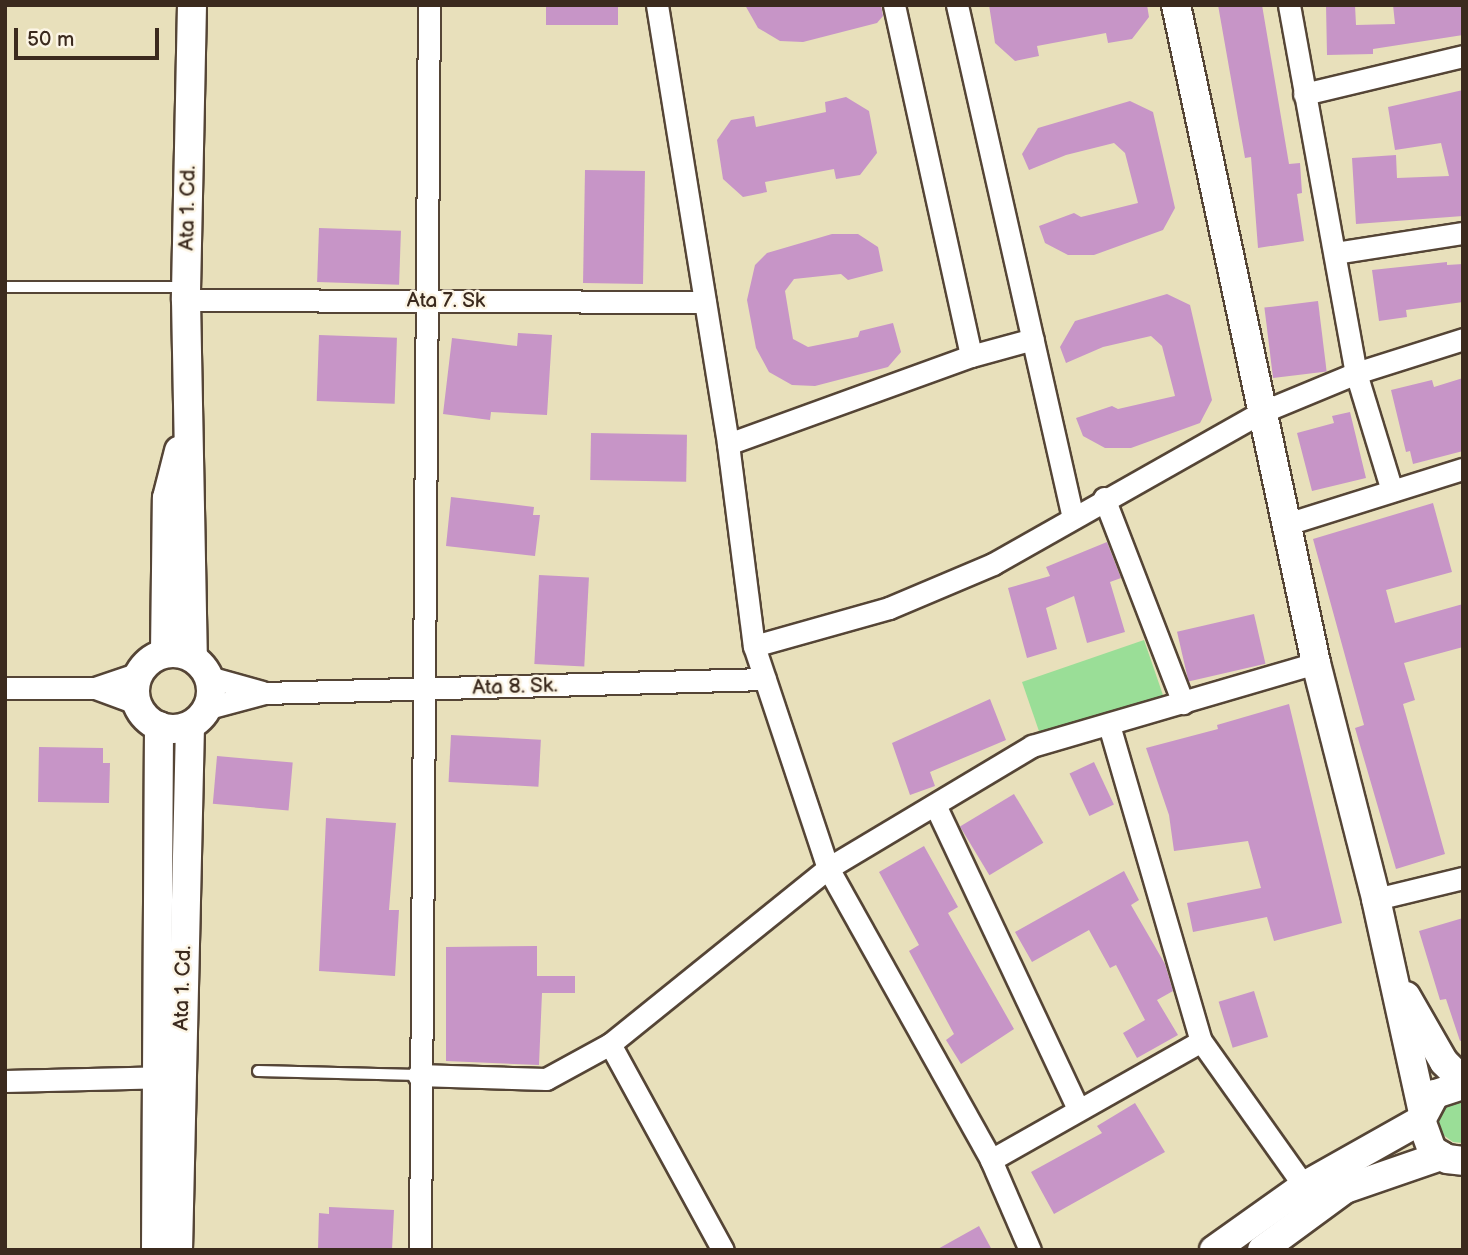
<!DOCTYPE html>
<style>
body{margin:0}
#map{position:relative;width:1468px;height:1255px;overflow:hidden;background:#e8e0bb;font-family:"Balsamiq Sans",sans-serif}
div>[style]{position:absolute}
.green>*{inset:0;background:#9ade97;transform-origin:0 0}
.building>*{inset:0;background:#c795c7;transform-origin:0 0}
.roads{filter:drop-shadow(2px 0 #554536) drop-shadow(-2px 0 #554536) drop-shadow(0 2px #554536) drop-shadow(0 -2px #554536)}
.lane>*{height:10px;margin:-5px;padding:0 5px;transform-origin:5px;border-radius:5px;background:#fff}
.street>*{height:21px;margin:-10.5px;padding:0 10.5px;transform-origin:10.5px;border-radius:10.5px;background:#fff}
.secondary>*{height:28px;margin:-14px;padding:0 14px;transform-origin:14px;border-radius:14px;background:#fff}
.secondary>.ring{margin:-14px;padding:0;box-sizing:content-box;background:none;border:28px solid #fff;border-radius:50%}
span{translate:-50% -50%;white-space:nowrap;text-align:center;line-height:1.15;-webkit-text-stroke:5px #fcf5e5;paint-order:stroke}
.street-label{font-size:21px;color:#3b2a1e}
.frame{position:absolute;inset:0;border:7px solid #3b2a1e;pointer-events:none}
.scale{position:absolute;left:14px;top:28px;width:145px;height:32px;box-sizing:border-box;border:4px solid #3b2a1e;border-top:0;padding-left:9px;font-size:21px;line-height:24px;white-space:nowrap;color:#3b2a1e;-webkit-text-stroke:5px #fcf5e5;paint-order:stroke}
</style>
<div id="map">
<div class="green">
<i style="left:1144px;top:640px;width:62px;height:129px;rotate:71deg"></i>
<i style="clip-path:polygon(1463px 1101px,1463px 1143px,1453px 1142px,1442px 1134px,1437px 1120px,1448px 1103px)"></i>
</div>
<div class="building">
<i style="left:546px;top:5px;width:72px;height:20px"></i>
<i style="clip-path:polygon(745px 5px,881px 5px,883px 16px,877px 23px,803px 42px,780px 41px,758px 28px)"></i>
<i style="clip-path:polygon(989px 5px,1147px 5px,1149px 17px,1132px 39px,1108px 43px,1106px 33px,1037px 46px,1039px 56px,1015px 61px,995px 43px)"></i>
<i style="clip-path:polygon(1218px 5px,1262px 5px,1289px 164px,1300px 163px,1302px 193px,1297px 194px,1304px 241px,1258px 248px,1251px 157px,1245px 158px)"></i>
<i style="clip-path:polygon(1326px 5px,1355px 5px,1356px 25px,1395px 24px,1393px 5px,1463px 5px,1463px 35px,1373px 49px,1373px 54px,1327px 55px)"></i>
<i style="clip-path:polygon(1463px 90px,1463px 216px,1356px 224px,1352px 158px,1396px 155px,1397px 178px,1449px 176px,1441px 143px,1395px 150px,1388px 107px)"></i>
<i style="clip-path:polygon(846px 97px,869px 111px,877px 153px,860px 175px,836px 179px,834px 169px,765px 182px,767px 192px,743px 197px,723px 179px,717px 140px,731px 120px,754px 116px,756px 127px,826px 112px,825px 102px)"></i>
<i style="clip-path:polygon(1130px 101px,1153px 112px,1175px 208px,1163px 230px,1094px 255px,1068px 255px,1045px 243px,1039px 226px,1074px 213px,1081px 217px,1138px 203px,1125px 153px,1114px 143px,1066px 155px,1029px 170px,1022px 154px,1038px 128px)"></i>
<i style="left:585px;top:170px;width:60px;height:113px;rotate:1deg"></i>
<i style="left:319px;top:228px;width:82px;height:54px;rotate:2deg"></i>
<i style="clip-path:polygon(832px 234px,858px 234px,878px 247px,883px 271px,848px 280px,841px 274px,794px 279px,785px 291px,793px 339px,808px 347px,858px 337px,860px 331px,893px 323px,901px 352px,888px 367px,815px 386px,792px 385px,769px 372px,756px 348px,747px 300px,755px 265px,767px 253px)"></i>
<i style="clip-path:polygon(1447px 262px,1447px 265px,1463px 264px,1463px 302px,1406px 310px,1407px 317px,1379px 321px,1372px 270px)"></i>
<i style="clip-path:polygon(1167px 294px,1190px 305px,1212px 400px,1200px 423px,1131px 448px,1105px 448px,1083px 436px,1076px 418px,1112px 406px,1118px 409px,1175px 396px,1162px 346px,1151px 336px,1103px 347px,1066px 363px,1060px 347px,1075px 321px)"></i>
<i style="left:1318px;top:301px;width:71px;height:54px;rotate:83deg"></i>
<i style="clip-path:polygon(518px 333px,552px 335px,547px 415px,491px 412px,490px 420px,443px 414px,452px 338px,517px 346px)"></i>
<i style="left:319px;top:335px;width:78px;height:66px;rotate:2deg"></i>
<i style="clip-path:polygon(1463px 378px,1463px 451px,1413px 464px,1410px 451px,1406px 452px,1391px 390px,1432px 380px,1434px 387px)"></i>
<i style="clip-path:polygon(1350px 412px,1366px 478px,1312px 491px,1297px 433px,1334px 423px,1332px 416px)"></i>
<i style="left:591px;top:433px;width:96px;height:47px;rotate:1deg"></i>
<i style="clip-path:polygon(451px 497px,534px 507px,533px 515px,540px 515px,535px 556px,446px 546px)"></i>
<i style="clip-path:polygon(1433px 503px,1452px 572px,1386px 590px,1395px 623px,1463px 604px,1463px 647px,1404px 663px,1415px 700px,1403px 704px,1445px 854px,1396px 869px,1355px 728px,1364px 725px,1313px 539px)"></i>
<i style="clip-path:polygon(1107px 542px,1121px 578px,1110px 582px,1125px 632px,1087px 643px,1074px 596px,1046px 608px,1057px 649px,1027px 658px,1008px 588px,1050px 576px,1046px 567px)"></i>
<i style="left:539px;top:575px;width:50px;height:89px;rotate:3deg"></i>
<i style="left:1254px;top:614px;width:51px;height:79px;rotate:77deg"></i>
<i style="clip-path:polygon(990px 699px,1006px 740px,930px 772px,935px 786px,910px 795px,892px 743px)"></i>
<i style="clip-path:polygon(1289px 704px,1342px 923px,1274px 941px,1267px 917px,1193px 932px,1187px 903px,1261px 888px,1248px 841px,1174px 851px,1169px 815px,1146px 748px,1218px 729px,1217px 725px)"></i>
<i style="left:451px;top:735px;width:90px;height:47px;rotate:3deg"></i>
<i style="clip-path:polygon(39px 747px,103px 748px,103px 763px,110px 763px,109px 803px,38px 802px)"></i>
<i style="left:217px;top:756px;width:76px;height:48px;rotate:5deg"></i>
<i style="left:1094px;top:762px;width:47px;height:27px;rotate:65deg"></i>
<i style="left:1014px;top:794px;width:57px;height:63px;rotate:59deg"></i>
<i style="clip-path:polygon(326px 818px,396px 823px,389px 910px,399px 910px,395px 976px,319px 971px)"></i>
<i style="clip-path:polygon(924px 846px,958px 907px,948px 913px,1014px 1029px,961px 1064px,946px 1040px,954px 1034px,909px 951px,919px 945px,879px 872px)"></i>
<i style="clip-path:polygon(1124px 871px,1139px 900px,1131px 905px,1165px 964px,1173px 991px,1157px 1000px,1178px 1035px,1137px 1058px,1123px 1033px,1145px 1020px,1116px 965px,1110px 968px,1089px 930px,1032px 962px,1015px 932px)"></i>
<i style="clip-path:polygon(1463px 918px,1463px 1040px,1460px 1041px,1446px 999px,1440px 1000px,1419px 931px)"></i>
<i style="clip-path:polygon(537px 946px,537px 976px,575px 976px,575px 993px,542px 993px,539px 1065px,446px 1061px,446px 947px)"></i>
<i style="left:1254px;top:991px;width:48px;height:37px;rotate:73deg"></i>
<i style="clip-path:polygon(1135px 1103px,1165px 1152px,1054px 1214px,1031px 1172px,1102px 1133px,1097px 1126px)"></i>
<i style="clip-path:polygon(329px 1207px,394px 1210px,392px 1250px,318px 1250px,319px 1213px,329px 1214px)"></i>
<i style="clip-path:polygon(979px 1226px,992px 1250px,936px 1250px)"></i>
</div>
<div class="roads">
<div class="lane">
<i style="left:5px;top:287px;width:179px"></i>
<i style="left:258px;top:1071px;width:160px;rotate:1.4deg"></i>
</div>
<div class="street">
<i style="left:657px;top:5px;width:445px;rotate:80.8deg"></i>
<i style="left:728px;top:444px;width:204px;rotate:82.7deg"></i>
<i style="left:754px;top:646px;width:234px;rotate:71.6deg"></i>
<i style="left:828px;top:868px;width:334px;rotate:60.8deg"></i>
<i style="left:991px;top:1160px;width:98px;rotate:66.6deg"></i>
<i style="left:894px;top:5px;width:359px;rotate:77.6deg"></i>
<i style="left:957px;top:5px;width:526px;rotate:77.26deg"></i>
<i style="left:1289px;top:5px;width:374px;rotate:79.7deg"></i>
<i style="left:1356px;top:373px;width:123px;rotate:73deg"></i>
<i style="left:1304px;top:94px;width:163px;rotate:-13.4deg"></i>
<i style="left:1335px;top:253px;width:130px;rotate:-8.9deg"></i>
<i style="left:186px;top:300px;width:519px;rotate:0.22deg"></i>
<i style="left:728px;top:444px;width:258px;rotate:-19.9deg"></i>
<i style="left:971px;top:356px;width:64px;rotate:-15.3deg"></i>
<i style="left:1104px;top:498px;width:220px;rotate:68.9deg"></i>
<i style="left:1287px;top:524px;width:184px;rotate:-17.4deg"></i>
<i style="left:754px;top:646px;width:140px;rotate:-15.7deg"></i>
<i style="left:889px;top:608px;width:113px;rotate:-22.9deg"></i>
<i style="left:993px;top:564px;width:309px;rotate:-29.5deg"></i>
<i style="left:1262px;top:412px;width:102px;rotate:-22.5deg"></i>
<i style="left:1356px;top:373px;width:112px;rotate:-17.6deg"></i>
<i style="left:209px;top:677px;width:55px;rotate:15.8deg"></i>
<i style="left:5px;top:688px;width:90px"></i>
<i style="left:95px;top:688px;width:46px;rotate:-18.8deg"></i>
<i style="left:95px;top:688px;width:44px;rotate:20.1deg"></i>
<i style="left:208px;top:708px;width:58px;rotate:-15deg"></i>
<i style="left:264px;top:693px;width:501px;rotate:-1.6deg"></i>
<i style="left:1109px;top:725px;width:329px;rotate:73.8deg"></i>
<i style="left:1201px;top:1041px;width:178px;rotate:54.6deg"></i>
<i style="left:936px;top:807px;width:331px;rotate:64.8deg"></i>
<i style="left:1376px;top:899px;width:89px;rotate:-13.6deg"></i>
<i style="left:610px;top:1044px;width:235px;rotate:61.3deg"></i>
<i style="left:418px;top:1075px;width:128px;rotate:1.8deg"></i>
<i style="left:546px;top:1079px;width:73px;rotate:-28.7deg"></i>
<i style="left:610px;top:1044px;width:280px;rotate:-38.9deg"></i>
<i style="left:828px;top:868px;width:238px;rotate:-30.9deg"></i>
<i style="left:1032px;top:746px;width:296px;rotate:-16.3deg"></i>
<i style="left:5px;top:1081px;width:166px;rotate:-1.4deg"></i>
<i style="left:991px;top:1160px;width:241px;rotate:-29.5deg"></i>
<i style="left:420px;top:1250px;width:1245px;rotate:-89.59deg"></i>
</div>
<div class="secondary">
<i style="left:192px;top:5px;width:295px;rotate:91.2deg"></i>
<i style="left:186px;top:300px;width:358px;rotate:88.9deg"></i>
<i style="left:1176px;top:5px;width:673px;rotate:77.99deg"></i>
<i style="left:1316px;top:663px;width:244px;rotate:75.7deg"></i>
<i style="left:1376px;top:899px;width:218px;rotate:77.6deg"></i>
<i class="ring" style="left:135px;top:653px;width:48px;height:48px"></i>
<i style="left:165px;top:653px;width:155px;rotate:-89.3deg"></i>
<i style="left:167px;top:498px;width:49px;rotate:-75.7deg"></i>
<i style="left:1406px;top:996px;width:76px;rotate:60.1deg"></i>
<i style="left:1444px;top:1062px;width:27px;rotate:45deg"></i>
<i style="left:1463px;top:1085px;width:29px;rotate:162deg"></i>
<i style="left:1435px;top:1094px;width:30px;rotate:118deg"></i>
<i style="left:1421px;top:1120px;width:32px;rotate:70deg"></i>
<i style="left:1432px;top:1150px;width:17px;rotate:31deg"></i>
<i style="left:1447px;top:1159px;width:16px;rotate:7deg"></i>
<i style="left:156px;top:1250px;width:524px;rotate:-89.67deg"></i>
<i style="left:178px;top:1250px;width:524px;rotate:-88.69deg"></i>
<i style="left:1214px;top:1250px;width:110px;rotate:-35.4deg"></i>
<i style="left:1304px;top:1186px;width:134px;rotate:-29.4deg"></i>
<i style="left:1262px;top:1250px;width:103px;rotate:-36.3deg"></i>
<i style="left:1345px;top:1189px;width:102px;rotate:-19deg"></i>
</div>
</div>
<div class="street-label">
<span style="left:188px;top:208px;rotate:-89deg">Ata 1. Cd.</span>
<span style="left:446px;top:301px">Ata 7. Sk</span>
<span style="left:515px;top:687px;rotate:-2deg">Ata 8. Sk.</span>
<span style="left:183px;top:988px;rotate:-88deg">Ata 1. Cd.</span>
</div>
<div class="frame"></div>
<div class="scale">50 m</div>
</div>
